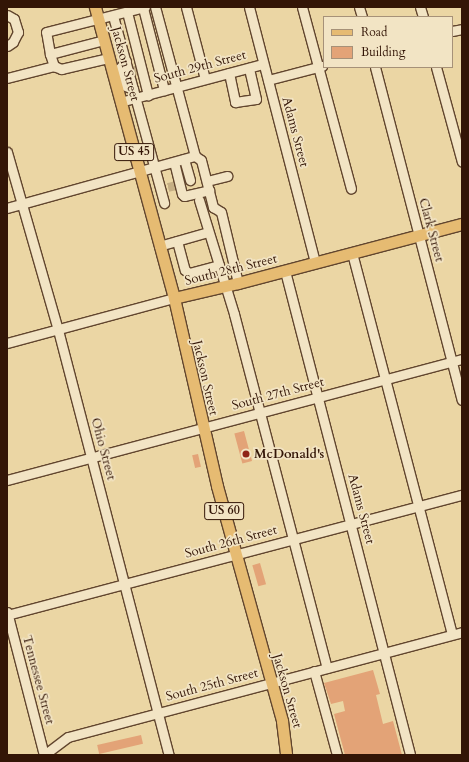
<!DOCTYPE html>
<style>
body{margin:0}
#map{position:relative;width:469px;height:762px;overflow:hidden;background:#ebd6a4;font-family:Cardo,serif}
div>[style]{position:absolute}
.building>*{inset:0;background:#e3a377;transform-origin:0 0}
.minor-tunnel>*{height:9px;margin-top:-4.5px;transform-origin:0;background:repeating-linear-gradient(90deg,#c6af84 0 9px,transparent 0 13.5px)}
.roads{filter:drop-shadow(1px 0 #61452e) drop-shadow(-1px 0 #61452e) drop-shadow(0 1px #61452e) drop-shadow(0 -1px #61452e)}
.minor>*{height:9px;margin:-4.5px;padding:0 4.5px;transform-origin:4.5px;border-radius:4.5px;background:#f2e4c4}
.major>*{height:11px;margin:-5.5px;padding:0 5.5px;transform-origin:5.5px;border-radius:5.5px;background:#e6bb72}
.dots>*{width:11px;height:11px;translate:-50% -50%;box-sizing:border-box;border:2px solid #f2e4c4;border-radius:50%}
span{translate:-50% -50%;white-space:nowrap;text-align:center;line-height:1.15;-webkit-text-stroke:3.5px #f2e4c4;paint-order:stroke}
.shield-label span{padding:1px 3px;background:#f2e4c4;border:1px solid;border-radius:3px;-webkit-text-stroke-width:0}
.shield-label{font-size:12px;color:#331506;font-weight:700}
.street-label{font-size:13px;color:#331506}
.poi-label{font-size:13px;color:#331506;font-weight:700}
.left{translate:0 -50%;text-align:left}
.frame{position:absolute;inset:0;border:8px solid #331506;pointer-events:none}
.legend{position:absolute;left:323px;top:16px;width:130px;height:52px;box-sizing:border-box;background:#f2e4c4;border:1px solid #a69178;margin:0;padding:5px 7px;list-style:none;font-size:12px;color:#331506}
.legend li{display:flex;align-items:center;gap:8px;height:20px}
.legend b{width:20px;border:1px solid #a69178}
</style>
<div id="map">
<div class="building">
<i style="left:244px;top:431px;width:31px;height:10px;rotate:75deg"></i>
<i style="left:198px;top:454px;width:13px;height:6px;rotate:77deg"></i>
<i style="left:260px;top:563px;width:22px;height:8px;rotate:74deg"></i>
<i style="clip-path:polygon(373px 670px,380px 694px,376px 695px,383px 724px,393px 721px,402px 755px,345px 755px,334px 714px,345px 711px,343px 701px,331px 704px,324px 683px)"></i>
<i style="left:141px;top:735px;width:9px;height:45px;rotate:77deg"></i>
</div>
<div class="minor-tunnel">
<i style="left:131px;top:71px;width:7px;rotate:-16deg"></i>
<i style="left:168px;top:187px;width:8px;rotate:-14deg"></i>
</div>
<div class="roads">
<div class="minor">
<i style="left:186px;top:7px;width:74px;rotate:75.2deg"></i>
<i style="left:249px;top:7px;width:264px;rotate:75.5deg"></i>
<i style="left:302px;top:7px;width:188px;rotate:74.9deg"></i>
<i style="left:359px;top:7px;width:10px;rotate:73deg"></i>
<i style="left:420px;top:7px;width:10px;rotate:73deg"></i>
<i style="left:143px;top:8px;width:85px;rotate:75.6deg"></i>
<i style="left:127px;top:12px;width:86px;rotate:75.8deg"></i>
<i style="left:7px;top:15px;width:8px;rotate:30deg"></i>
<i style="left:14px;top:19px;width:14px;rotate:73deg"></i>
<i style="left:18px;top:32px;width:11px;rotate:117deg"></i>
<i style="left:13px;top:42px;width:7px;rotate:146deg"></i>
<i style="left:113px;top:16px;width:194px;rotate:74.7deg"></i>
<i style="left:452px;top:31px;width:10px;rotate:-11deg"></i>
<i style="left:104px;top:40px;width:56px;rotate:165.5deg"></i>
<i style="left:50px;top:54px;width:13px;rotate:72deg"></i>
<i style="left:54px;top:66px;width:8px;rotate:23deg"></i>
<i style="left:61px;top:69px;width:48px;rotate:-13.2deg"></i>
<i style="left:50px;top:54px;width:22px;rotate:-100deg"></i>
<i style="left:46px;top:32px;width:102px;rotate:-14.2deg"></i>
<i style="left:126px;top:61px;width:9px;rotate:131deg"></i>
<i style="left:120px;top:68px;width:17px;rotate:80deg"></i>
<i style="left:123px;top:85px;width:11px;rotate:22deg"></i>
<i style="left:375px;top:67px;width:344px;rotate:75.4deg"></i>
<i style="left:436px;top:67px;width:98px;rotate:74.7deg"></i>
<i style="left:229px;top:73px;width:30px;rotate:78deg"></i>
<i style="left:235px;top:102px;width:21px;rotate:-8deg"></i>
<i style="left:256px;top:99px;width:32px;rotate:-103deg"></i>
<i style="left:7px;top:78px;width:49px;rotate:-14.3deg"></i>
<i style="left:268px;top:80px;width:56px;rotate:-14.5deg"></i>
<i style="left:120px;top:102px;width:148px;rotate:-14.9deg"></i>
<i style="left:7px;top:152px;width:185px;rotate:74deg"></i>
<i style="left:58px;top:330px;width:439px;rotate:75.4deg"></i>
<i style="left:195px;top:156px;width:7px;rotate:34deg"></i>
<i style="left:201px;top:160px;width:49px;rotate:75.7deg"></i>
<i style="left:213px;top:207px;width:9px;rotate:32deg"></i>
<i style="left:221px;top:212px;width:73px;rotate:76.5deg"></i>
<i style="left:184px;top:159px;width:22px;rotate:74deg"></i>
<i style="left:174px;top:162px;width:33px;rotate:76deg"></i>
<i style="left:182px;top:194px;width:3px;rotate:45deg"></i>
<i style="left:184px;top:196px;width:26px;rotate:-13deg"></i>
<i style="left:207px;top:181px;width:21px;rotate:-14deg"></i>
<i style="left:199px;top:200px;width:119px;rotate:72.9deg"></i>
<i style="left:234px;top:314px;width:366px;rotate:75.3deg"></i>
<i style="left:7px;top:208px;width:195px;rotate:-15.5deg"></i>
<i style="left:195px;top:156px;width:154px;rotate:-105deg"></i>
<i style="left:177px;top:241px;width:30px;rotate:75deg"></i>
<i style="left:185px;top:270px;width:5px;rotate:37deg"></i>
<i style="left:189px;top:273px;width:31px;rotate:-15deg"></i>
<i style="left:159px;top:246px;width:51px;rotate:-15.9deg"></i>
<i style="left:352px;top:253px;width:394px;rotate:75.3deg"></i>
<i style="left:285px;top:271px;width:500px;rotate:75.5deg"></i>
<i style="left:7px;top:343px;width:173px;rotate:-15.1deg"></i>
<i style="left:7px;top:480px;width:471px;rotate:-14.9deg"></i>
<i style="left:7px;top:612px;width:148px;rotate:75.5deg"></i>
<i style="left:7px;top:615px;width:471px;rotate:-14.8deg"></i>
<i style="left:314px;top:671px;width:87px;rotate:74.7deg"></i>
<i style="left:44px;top:755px;width:30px;rotate:-37deg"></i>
<i style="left:68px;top:737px;width:408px;rotate:-14.9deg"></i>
</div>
<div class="major">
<i style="left:95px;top:7px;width:302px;rotate:74.8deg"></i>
<i style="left:174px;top:298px;width:193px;rotate:77.1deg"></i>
<i style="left:217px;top:486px;width:244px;rotate:74.5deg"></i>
<i style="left:282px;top:721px;width:34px;rotate:83deg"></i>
<i style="left:174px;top:298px;width:66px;rotate:-13.2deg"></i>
<i style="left:238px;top:283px;width:232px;rotate:-14.8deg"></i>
</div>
</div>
<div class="dots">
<i style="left:246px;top:454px;background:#8f2418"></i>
</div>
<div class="shield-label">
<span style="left:134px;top:152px">US 45</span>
<span style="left:224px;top:511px">US 60</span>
</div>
<div class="street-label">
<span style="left:125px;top:64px;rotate:75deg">Jackson Street</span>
<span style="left:200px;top:67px;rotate:-15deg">South 29th Street</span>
<span style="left:295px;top:132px;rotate:75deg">Adams Street</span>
<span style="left:431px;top:230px;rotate:75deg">Clark Street</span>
<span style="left:231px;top:270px;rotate:-14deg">South 28th Street</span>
<span style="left:205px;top:378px;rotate:77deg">Jackson Street</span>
<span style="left:278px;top:394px;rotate:-15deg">South 27th Street</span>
<span style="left:103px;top:449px;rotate:75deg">Ohio Street</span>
<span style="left:361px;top:509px;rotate:75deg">Adams Street</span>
<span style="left:231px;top:542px;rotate:-15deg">South 26th Street</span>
<span style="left:38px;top:680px;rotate:75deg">Tennessee Street</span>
<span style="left:212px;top:685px;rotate:-15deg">South 25th Street</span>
<span style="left:287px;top:691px;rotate:74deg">Jackson Street</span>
</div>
<div class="poi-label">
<span class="left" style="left:254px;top:454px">McDonald's</span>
</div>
<div class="frame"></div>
<ul class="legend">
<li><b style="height:5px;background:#e6bb72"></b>Road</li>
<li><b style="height:11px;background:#e3a377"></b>Building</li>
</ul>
</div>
